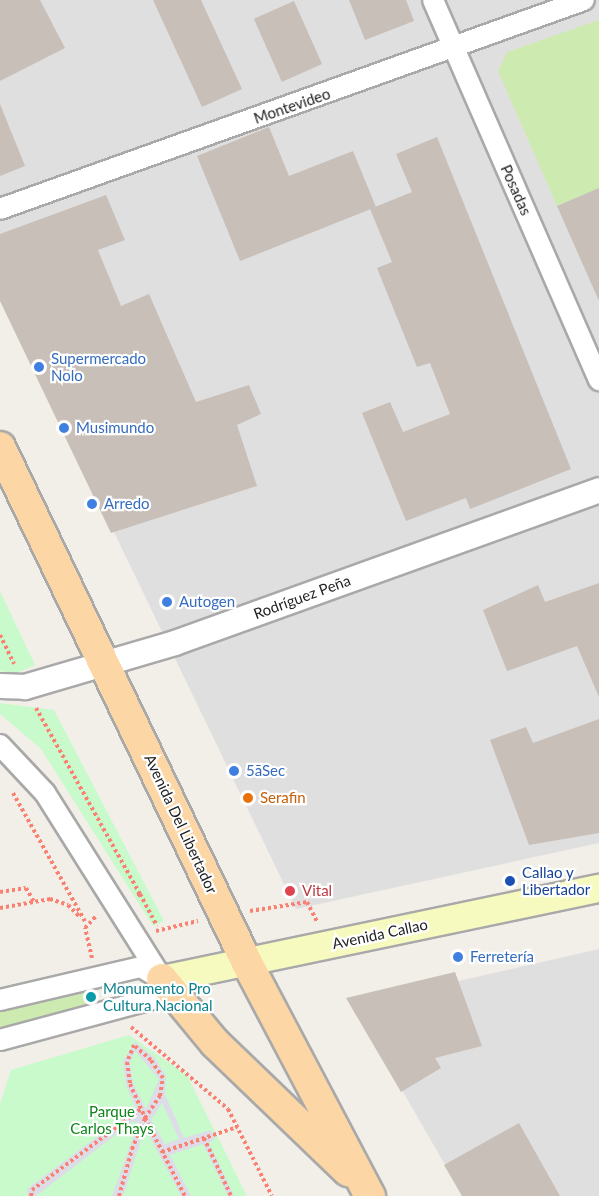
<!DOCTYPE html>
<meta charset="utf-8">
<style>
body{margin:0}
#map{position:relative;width:599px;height:1196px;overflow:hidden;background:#f2efe9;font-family:Lato,sans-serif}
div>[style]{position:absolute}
.residential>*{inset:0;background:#e0dfdf}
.grass>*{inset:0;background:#cdebb0}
.park>*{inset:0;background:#c8facc}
.plaza>*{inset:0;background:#dddde8}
.building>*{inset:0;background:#c7bfb8;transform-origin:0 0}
.path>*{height:4px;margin-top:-2px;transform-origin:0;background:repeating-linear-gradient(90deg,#fa8072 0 3px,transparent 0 6px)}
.roads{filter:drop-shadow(2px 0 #a9a9a9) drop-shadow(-2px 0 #a9a9a9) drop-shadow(0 2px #a9a9a9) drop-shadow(0 -2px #a9a9a9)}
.minor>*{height:20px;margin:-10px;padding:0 10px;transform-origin:10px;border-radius:10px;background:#fff}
.tertiary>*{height:24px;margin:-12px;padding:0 12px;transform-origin:12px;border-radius:12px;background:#fff}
.secondary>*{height:27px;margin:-13.5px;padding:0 13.5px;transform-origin:13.5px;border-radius:13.5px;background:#f7fabf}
.primary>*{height:30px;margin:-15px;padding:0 15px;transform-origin:15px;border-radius:15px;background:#fcd6a4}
.dots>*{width:16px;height:16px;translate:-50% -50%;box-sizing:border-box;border:3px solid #fff;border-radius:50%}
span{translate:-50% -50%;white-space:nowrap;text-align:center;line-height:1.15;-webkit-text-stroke:4.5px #fff;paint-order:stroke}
.street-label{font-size:15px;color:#222}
.shop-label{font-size:15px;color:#366cbe}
.left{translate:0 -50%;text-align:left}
.food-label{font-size:15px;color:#c56008}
.transit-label{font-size:15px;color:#164399}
.health-label{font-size:15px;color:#be3a42}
.culture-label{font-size:15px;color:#0d838f}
.park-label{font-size:15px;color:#0c8416}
</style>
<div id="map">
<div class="residential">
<i style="clip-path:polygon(0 0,599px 0,599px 843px,296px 909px,0 296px)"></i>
<i style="clip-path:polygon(599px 949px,599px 1196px,463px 1196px,353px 1005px)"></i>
</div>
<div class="grass">
<i style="clip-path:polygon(599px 20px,599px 188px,557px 206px,498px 71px,507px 52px)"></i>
<i style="clip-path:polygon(94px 989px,98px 1004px,0 1029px,0 1011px)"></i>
</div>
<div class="park">
<i style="clip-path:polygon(0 591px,35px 665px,15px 674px,0 671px)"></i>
<i style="clip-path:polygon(0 703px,54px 710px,164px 921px,153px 926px,41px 749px,0 714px)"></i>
<i style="clip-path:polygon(129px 1035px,187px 1075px,247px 1196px,0 1196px,0 1104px,11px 1070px)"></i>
</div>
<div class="plaza">
<i style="clip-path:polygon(evenodd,135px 1042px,155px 1058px,166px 1076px,165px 1094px,184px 1138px,211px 1130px,215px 1139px,209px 1143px,234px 1196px,228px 1196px,203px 1144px,170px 1155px,191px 1196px,181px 1196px,145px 1128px,123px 1196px,112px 1196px,138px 1123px,132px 1122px,36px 1196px,27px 1196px,28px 1188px,136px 1108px,126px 1085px,123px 1061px,135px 1042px,135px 1051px,159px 1079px,146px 1109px,133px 1083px,130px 1063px,135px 1051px,135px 1042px,162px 1103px,179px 1139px,165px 1144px,151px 1120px,162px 1103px)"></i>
</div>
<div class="building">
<i style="clip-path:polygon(0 0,40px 0,65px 48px,0 81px)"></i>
<i style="clip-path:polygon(153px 0,201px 0,242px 89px,202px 107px)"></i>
<i style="clip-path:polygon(349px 0,406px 0,414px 21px,365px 40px)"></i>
<i style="left:294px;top:1px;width:69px;height:44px;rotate:66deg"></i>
<i style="clip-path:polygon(0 104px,25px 166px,0 176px)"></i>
<i style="clip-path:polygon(269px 127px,289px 176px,353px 151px,376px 207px,240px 261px,197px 156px)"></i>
<i style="clip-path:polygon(437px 137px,571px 469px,470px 509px,466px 498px,406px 521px,362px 413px,390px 402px,403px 432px,450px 414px,430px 363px,417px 367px,377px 268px,392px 262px,370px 209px,412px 192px,396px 154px)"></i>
<i style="clip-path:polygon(599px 188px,599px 301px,557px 206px)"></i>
<i style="clip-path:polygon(106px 195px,125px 240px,98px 250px,121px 306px,149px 294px,196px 402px,249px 385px,261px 414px,237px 425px,257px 486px,111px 533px,0 301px,0 234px)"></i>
<i style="clip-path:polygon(599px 583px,599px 697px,577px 646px,507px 671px,483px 610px,538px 585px,545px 602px)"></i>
<i style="clip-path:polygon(599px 719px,599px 833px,529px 845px,490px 740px,526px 727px,533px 743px)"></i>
<i style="clip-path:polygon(455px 972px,482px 1046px,435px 1058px,441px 1068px,401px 1092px,346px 998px)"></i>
<i style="clip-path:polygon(519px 1123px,560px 1196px,462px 1196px,444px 1165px)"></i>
</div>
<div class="path">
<i style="left:0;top:635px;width:32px;rotate:64deg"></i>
<i style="left:36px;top:708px;width:213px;rotate:60.8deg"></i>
<i style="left:140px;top:894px;width:4px;rotate:153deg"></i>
<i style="left:13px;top:793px;width:149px;rotate:60.7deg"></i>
<i style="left:0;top:892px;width:26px;rotate:-9deg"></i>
<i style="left:26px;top:888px;width:16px;rotate:60deg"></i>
<i style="left:140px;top:894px;width:36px;rotate:62deg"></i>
<i style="left:0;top:908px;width:51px;rotate:-10.2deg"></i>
<i style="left:50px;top:899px;width:19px;rotate:18deg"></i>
<i style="left:68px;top:905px;width:18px;rotate:45deg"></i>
<i style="left:250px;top:911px;width:58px;rotate:-9deg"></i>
<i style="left:307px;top:902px;width:22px;rotate:63deg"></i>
<i style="left:156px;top:931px;width:43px;rotate:-13.4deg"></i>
<i style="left:92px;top:958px;width:31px;rotate:-103deg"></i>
<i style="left:85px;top:928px;width:18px;rotate:-47deg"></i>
<i style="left:131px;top:1027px;width:127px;rotate:40.2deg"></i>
<i style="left:228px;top:1109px;width:97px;rotate:63.2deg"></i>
<i style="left:204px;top:1138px;width:64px;rotate:65deg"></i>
<i style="left:162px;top:1152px;width:79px;rotate:-18.4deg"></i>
<i style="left:31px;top:1196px;width:6px;rotate:-81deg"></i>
<i style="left:32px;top:1190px;width:136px;rotate:-36.6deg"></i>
<i style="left:119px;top:1196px;width:49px;rotate:-74.5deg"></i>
<i style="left:132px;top:1149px;width:34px;rotate:-67deg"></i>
<i style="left:145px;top:1118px;width:27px;rotate:-56deg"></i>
<i style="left:160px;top:1096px;width:18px;rotate:-81deg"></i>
<i style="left:163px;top:1078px;width:22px;rotate:-124deg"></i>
<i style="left:151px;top:1060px;width:23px;rotate:-139deg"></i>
<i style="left:134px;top:1045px;width:18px;rotate:112deg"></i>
<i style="left:127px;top:1062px;width:22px;rotate:82deg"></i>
<i style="left:130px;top:1084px;width:37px;rotate:66deg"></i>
<i style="left:145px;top:1118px;width:88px;rotate:62.9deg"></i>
</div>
<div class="roads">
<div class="minor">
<i style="left:433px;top:0;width:415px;rotate:66.4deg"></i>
<i style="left:0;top:209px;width:620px;rotate:-19.69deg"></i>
<i style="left:0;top:745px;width:66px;rotate:46.8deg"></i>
<i style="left:45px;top:793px;width:220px;rotate:57.8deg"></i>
<i style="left:0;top:1000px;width:145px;rotate:-13.2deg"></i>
<i style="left:141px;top:967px;width:21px;rotate:31deg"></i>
<i style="left:0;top:1040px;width:162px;rotate:-15.1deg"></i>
<i style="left:156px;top:998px;width:20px;rotate:-72deg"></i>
</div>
<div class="tertiary">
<i style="left:0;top:686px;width:25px;rotate:2deg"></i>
<i style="left:25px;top:687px;width:156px;rotate:-16.3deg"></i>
<i style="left:175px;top:643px;width:451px;rotate:-19.8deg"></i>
</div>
<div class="secondary">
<i style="left:162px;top:979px;width:446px;rotate:-11.8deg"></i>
</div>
<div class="primary">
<i style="left:0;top:447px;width:570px;rotate:64.42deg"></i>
<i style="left:246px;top:961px;width:266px;rotate:62.2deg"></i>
<i style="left:162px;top:979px;width:83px;rotate:50.4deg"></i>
<i style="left:215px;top:1043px;width:185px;rotate:43.9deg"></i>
</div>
</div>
<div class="dots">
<i style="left:39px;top:367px;background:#3f7fe0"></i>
<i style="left:64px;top:428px;background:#3f7fe0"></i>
<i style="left:92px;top:504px;background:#3f7fe0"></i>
<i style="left:167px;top:602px;background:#3f7fe0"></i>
<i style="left:234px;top:771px;background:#3f7fe0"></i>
<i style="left:248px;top:798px;background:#e8710a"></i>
<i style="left:510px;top:881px;background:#1a4fb4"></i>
<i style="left:290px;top:891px;background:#e0444e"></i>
<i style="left:458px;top:957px;background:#3f7fe0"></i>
<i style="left:91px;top:997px;background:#0f9aa8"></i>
</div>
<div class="street-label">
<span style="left:292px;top:106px;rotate:-19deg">Montevideo</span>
<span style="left:516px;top:190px;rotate:66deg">Posadas</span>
<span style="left:302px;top:597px;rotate:-20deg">Rodríguez Peña</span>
<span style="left:181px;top:824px;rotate:65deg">Avenida Del Libertador</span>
<span style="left:380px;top:934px;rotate:-12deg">Avenida Callao</span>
</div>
<div class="shop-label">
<span class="left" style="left:51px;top:367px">Supermercado<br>Nolo</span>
<span class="left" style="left:76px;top:428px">Musimundo</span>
<span class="left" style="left:104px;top:504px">Arredo</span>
<span class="left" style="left:179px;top:602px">Autogen</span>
<span class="left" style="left:246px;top:771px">5āSec</span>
<span class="left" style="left:470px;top:957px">Ferretería</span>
</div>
<div class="food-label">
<span class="left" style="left:260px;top:798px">Serafin</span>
</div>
<div class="transit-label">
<span class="left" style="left:522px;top:881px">Callao y<br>Libertador</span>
</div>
<div class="health-label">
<span class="left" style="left:302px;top:891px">Vital</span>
</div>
<div class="culture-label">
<span class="left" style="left:103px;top:997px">Monumento Pro<br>Cultura Nacional</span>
</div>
<div class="park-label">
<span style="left:112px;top:1120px">Parque<br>Carlos Thays</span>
</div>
</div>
